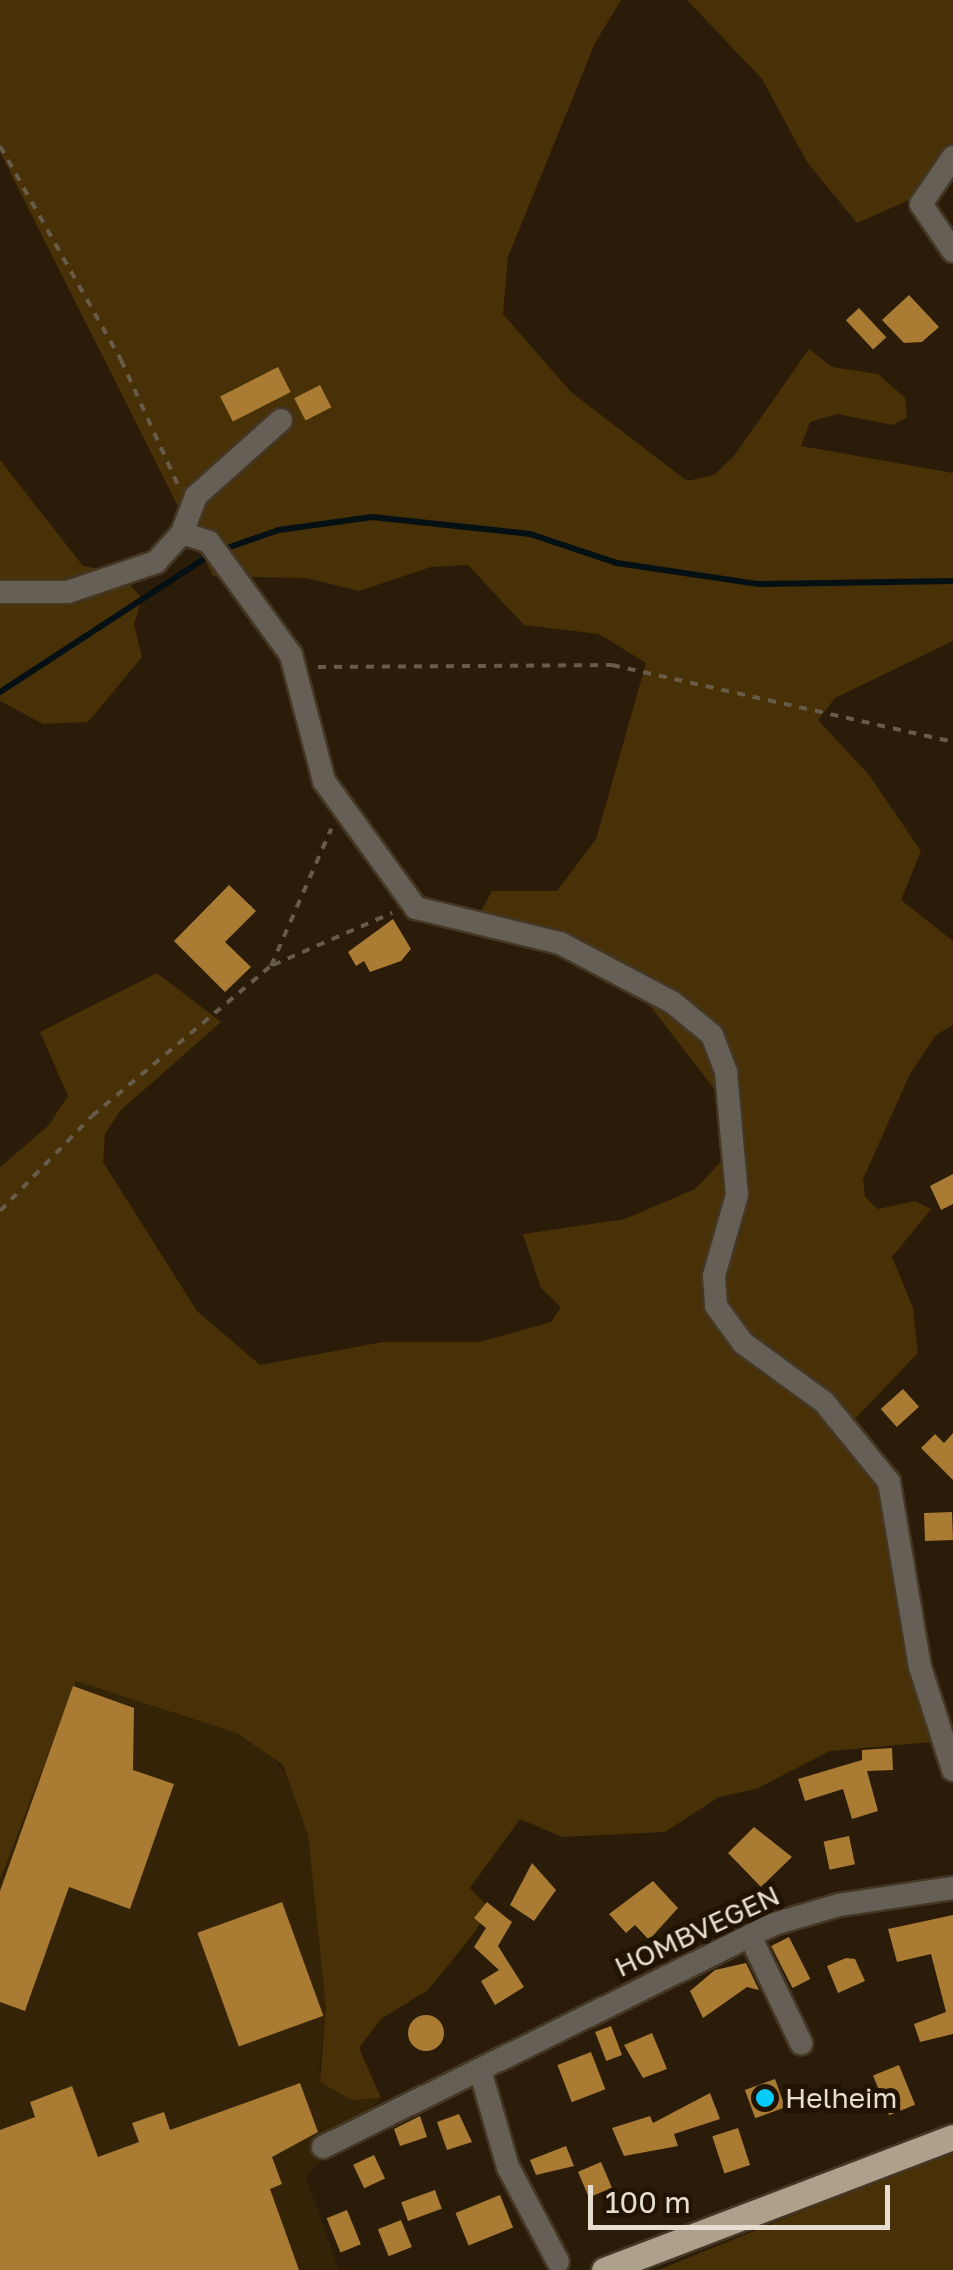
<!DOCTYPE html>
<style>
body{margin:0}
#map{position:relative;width:953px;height:2270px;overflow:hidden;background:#2a1c08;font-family:"Golos Text",sans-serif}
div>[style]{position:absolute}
.built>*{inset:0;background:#342307}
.green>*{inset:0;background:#483007}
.stream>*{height:6px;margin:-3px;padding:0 3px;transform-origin:3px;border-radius:3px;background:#041014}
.building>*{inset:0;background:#a97b33;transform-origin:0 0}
.round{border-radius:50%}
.path>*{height:4px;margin-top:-2px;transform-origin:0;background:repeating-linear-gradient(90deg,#675b49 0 8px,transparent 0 16px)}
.roads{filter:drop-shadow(2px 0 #443724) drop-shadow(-2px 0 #443724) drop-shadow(0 2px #443724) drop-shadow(0 -2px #443724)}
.minor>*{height:22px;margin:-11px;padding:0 11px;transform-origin:11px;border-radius:11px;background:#665f55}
.major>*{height:25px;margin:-12.5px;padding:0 12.5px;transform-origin:12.5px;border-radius:12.5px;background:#afa08c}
.dots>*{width:28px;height:28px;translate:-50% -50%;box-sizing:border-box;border:5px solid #201301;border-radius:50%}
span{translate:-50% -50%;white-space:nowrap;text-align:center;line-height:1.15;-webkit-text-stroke:10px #201301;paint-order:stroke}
.street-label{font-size:28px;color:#e7ded1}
.poi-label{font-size:28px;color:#e7ded1}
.left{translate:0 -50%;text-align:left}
.scale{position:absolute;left:588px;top:2185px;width:302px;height:45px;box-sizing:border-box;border:5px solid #e7ded1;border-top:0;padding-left:12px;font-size:30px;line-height:35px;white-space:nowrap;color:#e7ded1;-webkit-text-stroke:8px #201301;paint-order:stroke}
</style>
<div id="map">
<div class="built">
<i style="clip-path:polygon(85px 1680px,237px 1732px,269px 1752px,292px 1782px,308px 1835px,326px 2008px,319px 2073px,352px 2100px,381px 2098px,306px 2177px,339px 2270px,0 2270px,0 1880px,54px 1732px,76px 1681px)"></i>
</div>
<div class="green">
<i style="clip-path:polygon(0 0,621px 0,595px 43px,508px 257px,503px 314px,571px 392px,687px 481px,714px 475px,734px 456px,809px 349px,832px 367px,878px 374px,905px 398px,907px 417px,893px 425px,837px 414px,810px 422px,801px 446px,953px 473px,953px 641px,835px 698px,818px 720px,869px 775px,921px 851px,901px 900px,953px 941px,953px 1025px,936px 1035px,910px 1074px,863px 1179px,865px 1197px,878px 1209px,915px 1201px,931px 1209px,892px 1257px,913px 1308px,918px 1353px,853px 1421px,894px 1470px,938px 1707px,932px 1742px,830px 1751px,756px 1789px,719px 1797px,665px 1832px,562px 1837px,520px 1819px,470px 1888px,489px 1908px,475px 1932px,428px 1990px,381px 2019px,359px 2048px,381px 2098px,352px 2100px,320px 2082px,326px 2008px,308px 1835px,283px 1765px,237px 1733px,76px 1681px,0 1880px,0 1167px,48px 1126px,68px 1096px,40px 1032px,157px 973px,221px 1022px,120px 1111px,105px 1134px,103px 1162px,197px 1311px,260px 1365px,383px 1342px,479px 1342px,551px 1322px,561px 1307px,541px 1288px,523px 1234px,625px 1219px,695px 1189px,733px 1149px,733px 1113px,647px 1002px,595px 963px,480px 913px,492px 891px,557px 891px,596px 839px,646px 663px,599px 634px,524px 625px,468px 565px,431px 567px,359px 591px,306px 578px,213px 576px,0 152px)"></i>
<i style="clip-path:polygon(687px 0,953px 0,953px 151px,909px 200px,857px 223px,807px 162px,762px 79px)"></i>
<i style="clip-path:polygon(0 460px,83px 566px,118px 572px,142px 598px,134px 624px,142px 657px,88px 722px,43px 724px,0 701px)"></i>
<i style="clip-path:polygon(953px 2154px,953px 2270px,658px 2270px,939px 2156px)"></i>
</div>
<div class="stream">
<i style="left:224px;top:549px;width:58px;rotate:-19.1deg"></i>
<i style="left:279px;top:530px;width:94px;rotate:-8deg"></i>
<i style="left:372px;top:517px;width:159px;rotate:6.1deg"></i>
<i style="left:530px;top:534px;width:92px;rotate:18.4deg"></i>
<i style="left:617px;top:563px;width:143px;rotate:8.5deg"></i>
<i style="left:758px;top:584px;width:195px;rotate:-0.9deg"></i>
<i style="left:0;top:692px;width:253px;rotate:-33.1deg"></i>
</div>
<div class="building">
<i style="clip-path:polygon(909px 295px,939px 327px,922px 342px,904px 343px,882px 320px)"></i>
<i style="left:859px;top:308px;width:40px;height:18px;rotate:47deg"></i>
<i style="left:278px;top:367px;width:28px;height:65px;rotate:63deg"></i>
<i style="left:320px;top:385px;width:25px;height:29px;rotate:63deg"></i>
<i style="clip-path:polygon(229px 885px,256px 911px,225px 942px,251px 967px,225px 992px,174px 941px)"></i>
<i style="clip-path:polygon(393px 919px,411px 949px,401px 961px,370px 972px,364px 961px,356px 966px,348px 952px)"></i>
<i style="clip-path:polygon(953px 1174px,953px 1204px,941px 1210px,930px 1186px)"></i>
<i style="left:903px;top:1389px;width:24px;height:30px;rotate:48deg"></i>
<i style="clip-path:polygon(953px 1433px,953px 1480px,921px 1448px,935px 1434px,944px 1443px)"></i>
<i style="left:952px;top:1512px;width:28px;height:28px;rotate:88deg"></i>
<i style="clip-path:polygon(73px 1686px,134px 1708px,133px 1770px,174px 1784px,130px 1909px,69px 1887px,25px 2011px,0 2002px,0 1891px)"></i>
<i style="clip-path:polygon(892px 1748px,893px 1770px,867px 1771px,878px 1811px,852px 1819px,843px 1789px,805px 1801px,798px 1779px,862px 1760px,862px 1750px)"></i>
<i style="clip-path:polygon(754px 1827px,792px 1857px,761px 1887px,728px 1853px)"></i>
<i style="left:849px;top:1836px;width:29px;height:26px;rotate:78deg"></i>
<i style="clip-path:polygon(532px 1863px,556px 1890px,534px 1921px,510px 1905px)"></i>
<i style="clip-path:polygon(653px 1881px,678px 1908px,649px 1940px,635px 1925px,626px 1933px,609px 1914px)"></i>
<i style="left:282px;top:1902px;width:121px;height:90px;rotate:70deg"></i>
<i style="clip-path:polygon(487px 1902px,512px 1922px,498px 1946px,524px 1987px,495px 2005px,481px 1981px,499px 1970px,474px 1947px,486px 1928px,474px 1918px)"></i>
<i style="clip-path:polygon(953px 1915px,953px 2034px,920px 2042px,914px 2024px,946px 2012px,931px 1954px,897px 1962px,888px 1929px)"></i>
<i style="left:789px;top:1937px;width:47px;height:20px;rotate:63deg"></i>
<i style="clip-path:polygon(846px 1958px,855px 1959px,865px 1981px,838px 1993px,827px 1966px)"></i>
<i style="clip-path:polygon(746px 1963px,759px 1990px,747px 1987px,703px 2018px,690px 1991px,715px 1970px)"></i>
<i class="round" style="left:408px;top:2015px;width:36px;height:36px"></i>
<i style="left:611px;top:2026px;width:31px;height:17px;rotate:69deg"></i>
<i style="clip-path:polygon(652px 2033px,667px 2069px,643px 2078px,624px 2045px)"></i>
<i style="left:591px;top:2052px;width:40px;height:36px;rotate:69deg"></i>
<i style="left:899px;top:2065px;width:43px;height:28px;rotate:68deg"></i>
<i style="left:775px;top:2079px;width:30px;height:32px;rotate:70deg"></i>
<i style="clip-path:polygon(300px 2083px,318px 2132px,272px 2157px,282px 2184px,270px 2189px,299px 2270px,0 2270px,0 2130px,35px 2117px,30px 2102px,72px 2086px,98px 2157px,139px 2142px,132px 2123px,164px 2112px,170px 2130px)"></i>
<i style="clip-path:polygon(710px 2093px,720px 2119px,674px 2134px,678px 2146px,624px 2156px,612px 2128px,650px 2116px,653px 2123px)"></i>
<i style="clip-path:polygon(459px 2114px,472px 2142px,447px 2150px,437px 2122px)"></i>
<i style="clip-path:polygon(420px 2116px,427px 2137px,400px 2146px,394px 2129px)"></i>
<i style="left:738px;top:2128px;width:39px;height:27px;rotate:72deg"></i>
<i style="clip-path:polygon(566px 2146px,574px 2166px,536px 2175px,530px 2160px)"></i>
<i style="left:374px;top:2155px;width:26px;height:23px;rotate:65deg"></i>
<i style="left:601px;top:2162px;width:28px;height:25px;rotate:67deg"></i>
<i style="left:435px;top:2190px;width:20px;height:36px;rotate:70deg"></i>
<i style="left:500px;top:2195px;width:35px;height:48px;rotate:68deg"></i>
<i style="left:347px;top:2210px;width:37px;height:22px;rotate:68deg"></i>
<i style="left:401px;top:2220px;width:29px;height:25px;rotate:68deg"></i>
</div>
<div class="path">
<i style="left:0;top:146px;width:246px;rotate:60.5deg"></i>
<i style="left:121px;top:360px;width:137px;rotate:65.5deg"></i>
<i style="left:318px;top:667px;width:294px;rotate:-0.4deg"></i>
<i style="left:612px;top:665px;width:350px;rotate:12.7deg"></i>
<i style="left:273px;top:965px;width:130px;rotate:-23.6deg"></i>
<i style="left:0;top:1211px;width:132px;rotate:-45.9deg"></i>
<i style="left:92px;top:1116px;width:234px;rotate:-40deg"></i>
<i style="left:271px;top:966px;width:150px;rotate:-66.3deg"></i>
</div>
<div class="roads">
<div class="minor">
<i style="left:953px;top:157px;width:57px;rotate:124.2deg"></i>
<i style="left:921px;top:204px;width:57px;rotate:55.8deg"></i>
<i style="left:182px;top:533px;width:28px;rotate:18deg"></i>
<i style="left:209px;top:542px;width:140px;rotate:54deg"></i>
<i style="left:291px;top:655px;width:130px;rotate:75.3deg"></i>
<i style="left:324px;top:781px;width:157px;rotate:54.1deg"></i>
<i style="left:416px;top:908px;width:148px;rotate:13.7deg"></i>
<i style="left:560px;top:943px;width:127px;rotate:27.8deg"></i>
<i style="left:672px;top:1002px;width:52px;rotate:39.5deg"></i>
<i style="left:712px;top:1035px;width:40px;rotate:69deg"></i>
<i style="left:726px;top:1072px;width:123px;rotate:84.9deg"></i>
<i style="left:737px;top:1195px;width:84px;rotate:105.9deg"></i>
<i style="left:714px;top:1276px;width:30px;rotate:86deg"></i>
<i style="left:716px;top:1306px;width:46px;rotate:53.9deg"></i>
<i style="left:743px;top:1343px;width:100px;rotate:36.1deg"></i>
<i style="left:824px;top:1402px;width:103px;rotate:50.9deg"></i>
<i style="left:889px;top:1482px;width:188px;rotate:80.5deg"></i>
<i style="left:920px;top:1667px;width:108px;rotate:72.2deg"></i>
<i style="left:0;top:592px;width:68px"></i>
<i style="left:68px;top:592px;width:93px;rotate:-18.8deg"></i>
<i style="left:156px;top:562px;width:39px;rotate:-48deg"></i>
<i style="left:182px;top:533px;width:40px;rotate:-69deg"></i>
<i style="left:196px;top:496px;width:114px;rotate:-41.8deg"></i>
<i style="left:750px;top:1936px;width:119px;rotate:64.5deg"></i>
<i style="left:480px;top:2070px;width:101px;rotate:73.9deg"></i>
<i style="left:508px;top:2167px;width:107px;rotate:62.2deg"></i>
<i style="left:323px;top:2147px;width:503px;rotate:-26.31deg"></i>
<i style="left:774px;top:1924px;width:68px;rotate:-16.3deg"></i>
<i style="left:839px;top:1905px;width:115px;rotate:-8.5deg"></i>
</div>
<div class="major">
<i style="left:604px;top:2270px;width:373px;rotate:-20.9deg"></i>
</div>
</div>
<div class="dots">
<i style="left:765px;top:2098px;background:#05cbf9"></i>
</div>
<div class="street-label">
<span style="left:697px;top:1931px;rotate:-25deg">HOMBVEGEN</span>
</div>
<div class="poi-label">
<span class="left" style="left:785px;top:2098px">Helheim</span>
</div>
<div class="scale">100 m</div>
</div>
